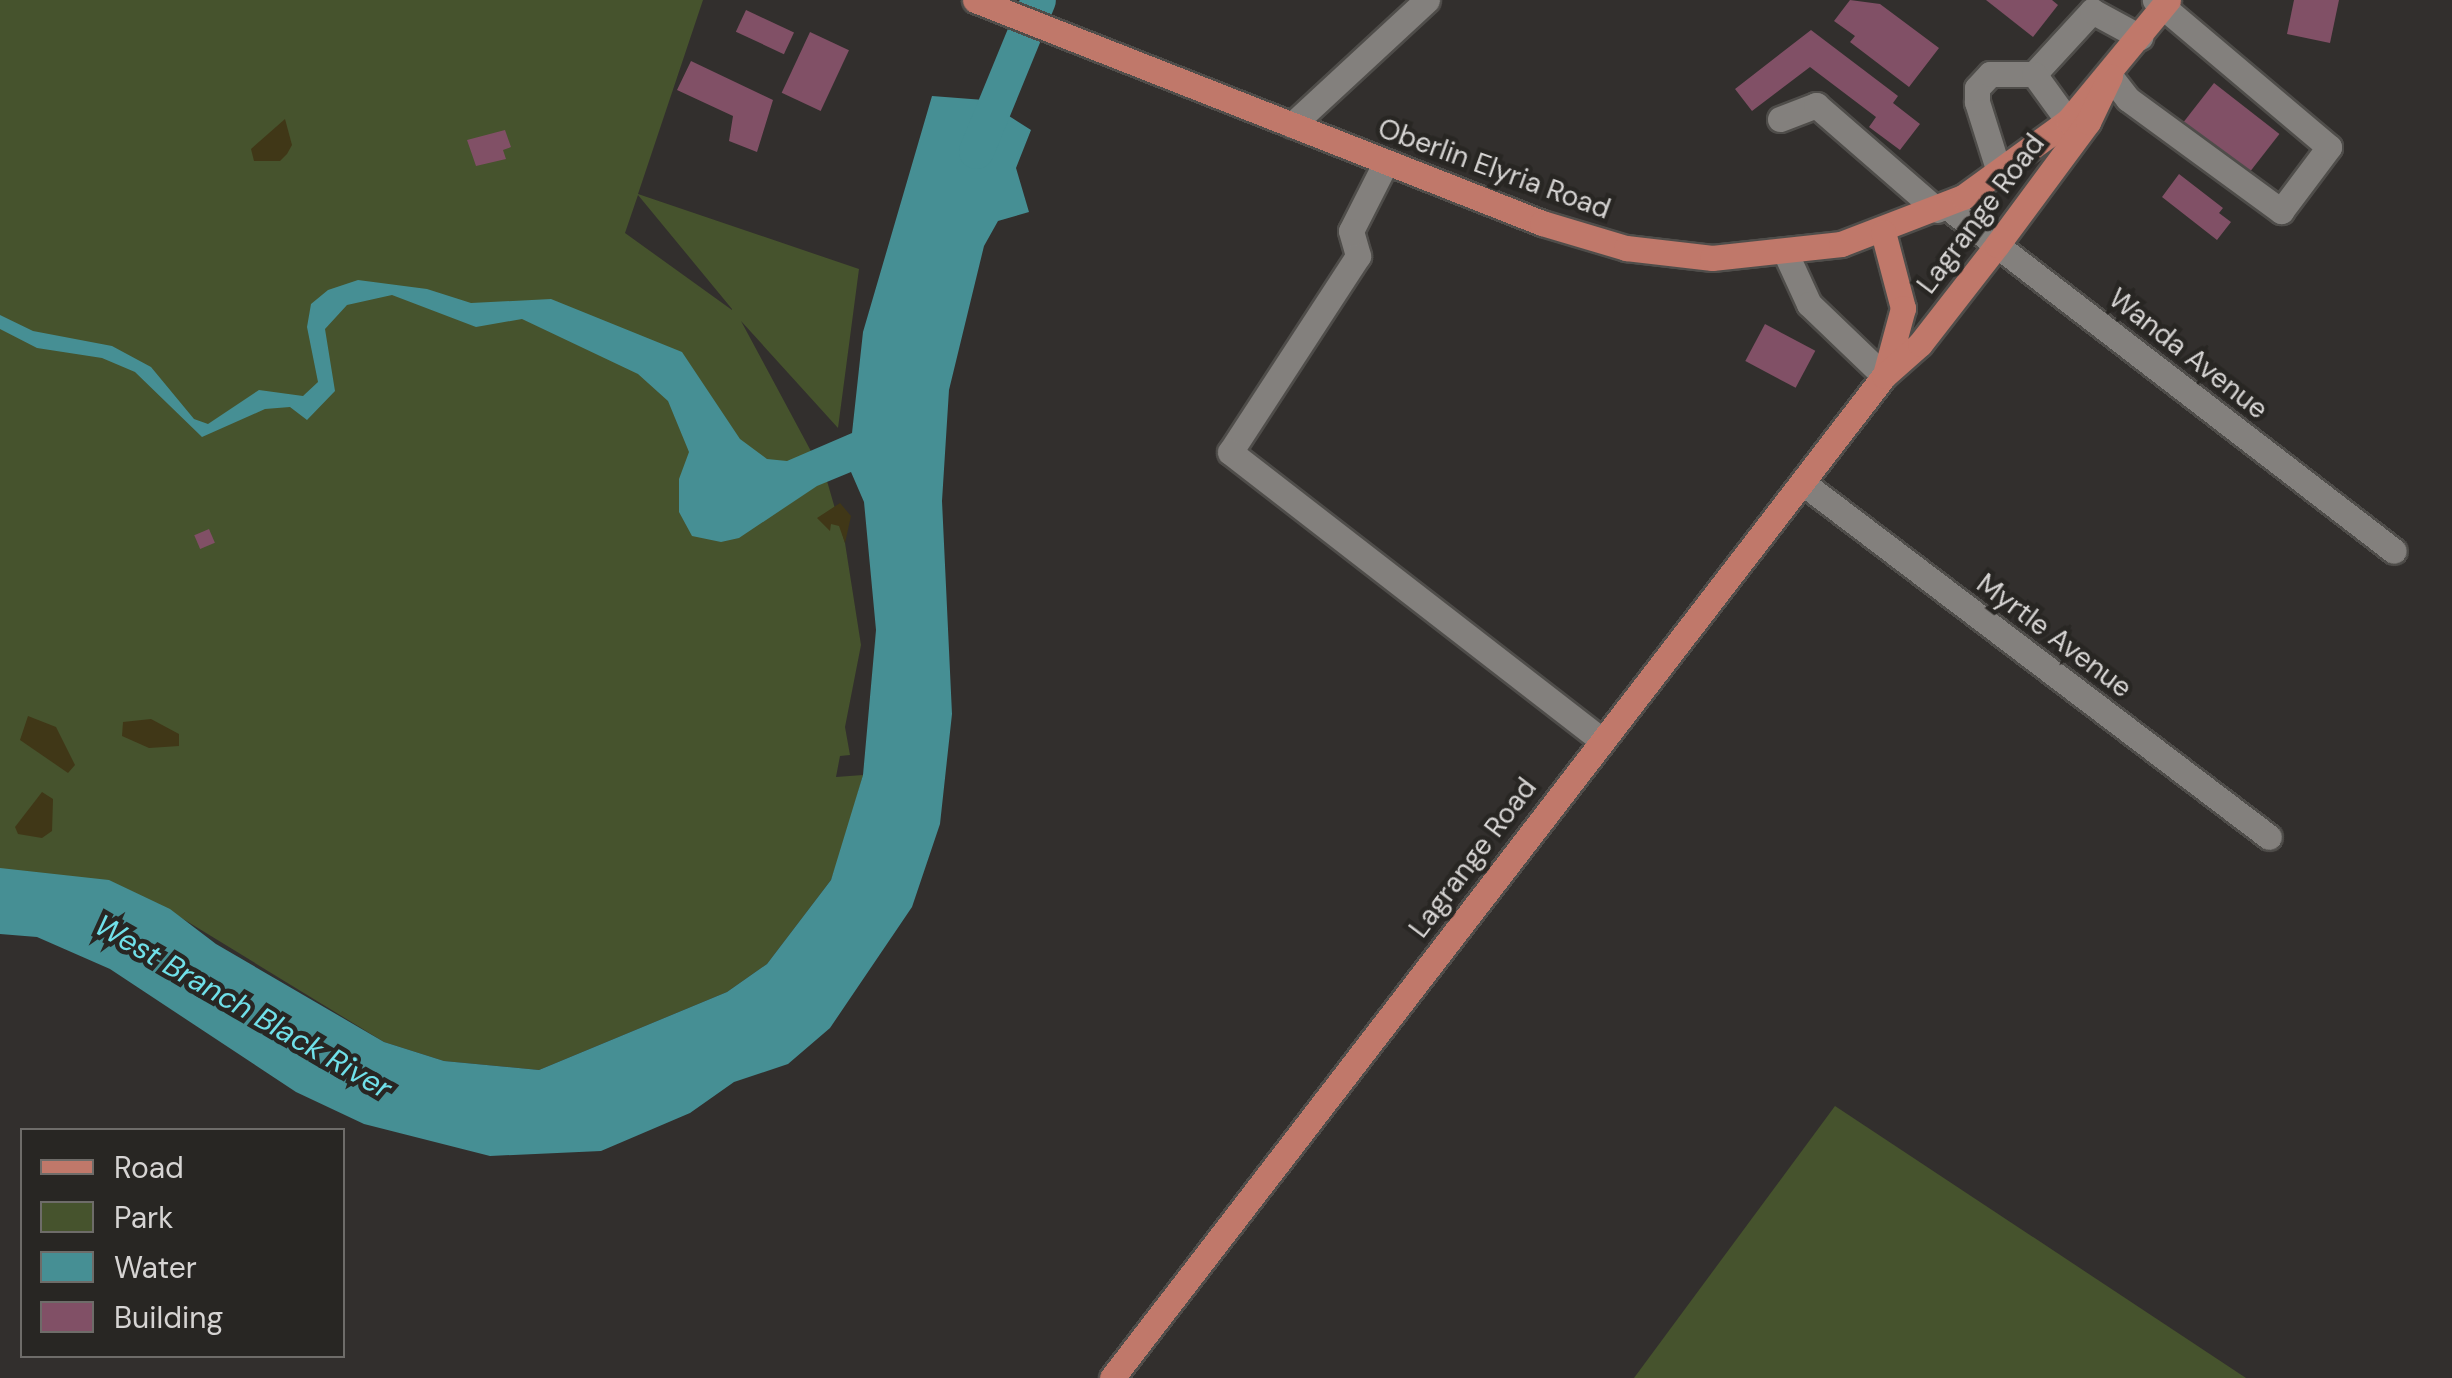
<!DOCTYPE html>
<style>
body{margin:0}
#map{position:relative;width:2452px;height:1378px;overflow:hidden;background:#322f2d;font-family:"DM Sans",sans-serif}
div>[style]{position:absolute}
.green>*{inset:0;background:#46532d}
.sand>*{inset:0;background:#403717}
.water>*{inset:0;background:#468f94}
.river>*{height:35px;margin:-17.5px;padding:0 17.5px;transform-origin:17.5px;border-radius:17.5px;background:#468f94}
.building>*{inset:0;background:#815066;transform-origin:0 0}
.roads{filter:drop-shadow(2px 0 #4f4d4a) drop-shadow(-2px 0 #4f4d4a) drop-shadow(0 2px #4f4d4a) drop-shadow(0 -2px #4f4d4a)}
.minor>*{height:25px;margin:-12.5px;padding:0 12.5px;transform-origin:12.5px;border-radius:12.5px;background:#83807d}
.major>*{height:25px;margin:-12.5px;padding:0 12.5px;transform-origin:12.5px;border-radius:12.5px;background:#c0786a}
span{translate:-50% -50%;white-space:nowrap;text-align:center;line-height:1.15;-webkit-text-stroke:9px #282623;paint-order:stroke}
.street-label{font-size:28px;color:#d6d4d3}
.water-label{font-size:30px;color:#70e0e9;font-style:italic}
.legend{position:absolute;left:20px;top:1128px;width:325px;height:230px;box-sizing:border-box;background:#282623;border:2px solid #6e6c69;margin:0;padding:12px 18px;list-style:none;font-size:30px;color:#d6d4d3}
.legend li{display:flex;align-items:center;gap:20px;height:50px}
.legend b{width:50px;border:2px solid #6e6c69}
</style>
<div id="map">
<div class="green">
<i style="clip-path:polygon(evenodd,0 0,703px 0,638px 194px,859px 269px,838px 428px,741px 321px,827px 481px,845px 543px,861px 645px,845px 727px,850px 755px,840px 756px,836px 777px,863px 775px,843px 846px,831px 880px,767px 964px,727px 992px,539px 1070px,444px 1061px,384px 1042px,157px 903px,0 900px,0 0,638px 195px,732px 309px,732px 310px,625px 233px,638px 195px)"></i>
<i style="clip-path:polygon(1835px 1106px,2246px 1378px,1634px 1378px)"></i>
</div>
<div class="sand">
<i style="clip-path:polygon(285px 119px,292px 145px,287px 154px,280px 161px,254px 161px,251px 149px)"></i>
<i style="clip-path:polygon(840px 503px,851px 516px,845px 543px,839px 526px,831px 524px,830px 531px,817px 518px)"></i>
<i style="clip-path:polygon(28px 716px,56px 727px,75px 765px,68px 773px,20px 740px)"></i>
<i style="clip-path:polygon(151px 719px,179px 734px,179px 746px,149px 748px,122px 736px,123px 722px)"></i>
<i style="clip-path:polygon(42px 792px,53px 799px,52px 831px,42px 838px,18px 834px,15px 827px)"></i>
</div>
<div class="water">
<i style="clip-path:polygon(932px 96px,984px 100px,1031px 130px,1016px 168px,1029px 212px,998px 221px,984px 246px,949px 390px,942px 501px,952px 714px,940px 824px,912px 907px,830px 1028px,788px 1064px,734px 1082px,690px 1113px,601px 1151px,490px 1156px,364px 1124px,296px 1092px,110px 969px,37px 937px,0 934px,0 868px,109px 880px,170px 909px,216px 944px,384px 1042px,444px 1061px,539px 1070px,727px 992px,767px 964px,831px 880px,863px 775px,876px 630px,864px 502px,851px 472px,817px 486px,739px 538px,721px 542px,692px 536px,679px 512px,679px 479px,689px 452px,668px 401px,638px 374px,522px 319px,476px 327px,392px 295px,347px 305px,325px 329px,335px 391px,307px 420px,290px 407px,265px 409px,202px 437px,135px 372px,102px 358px,37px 348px,0 329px,0 315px,33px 331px,112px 346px,151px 367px,194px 419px,208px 424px,259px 390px,303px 396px,318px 382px,307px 327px,311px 304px,328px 290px,358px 280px,427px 289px,471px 303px,551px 299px,682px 352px,740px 439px,767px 459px,787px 461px,852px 433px,863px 332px)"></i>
</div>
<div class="river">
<i style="left:976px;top:151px;width:163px;rotate:-67.7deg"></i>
</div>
<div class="building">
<i style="clip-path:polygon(1850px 0,1880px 4px,1939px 48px,1909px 87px,1850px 42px,1855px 36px,1834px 21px)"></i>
<i style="clip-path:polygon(1986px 0,2052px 0,2058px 5px,2033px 37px)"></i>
<i style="clip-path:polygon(2294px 0,2339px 0,2330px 43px,2287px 34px)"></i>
<i style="left:746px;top:10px;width:53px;height:24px;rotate:25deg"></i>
<i style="clip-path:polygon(1811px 30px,1898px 96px,1893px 103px,1920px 124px,1900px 150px,1869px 127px,1876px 117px,1810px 67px,1752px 111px,1735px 89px)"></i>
<i style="left:810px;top:32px;width:43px;height:67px;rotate:25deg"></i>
<i style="clip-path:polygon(691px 61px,773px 100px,757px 152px,729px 141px,733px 116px,677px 90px)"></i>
<i style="left:2214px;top:83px;width:83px;height:56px;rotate:38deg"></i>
<i style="clip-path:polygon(505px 130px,511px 147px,503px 150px,506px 159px,476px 166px,467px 140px)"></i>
<i style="clip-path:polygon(2179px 174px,2223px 208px,2219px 213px,2231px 222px,2217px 240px,2162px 197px)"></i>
<i style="left:1765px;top:324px;width:57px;height:42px;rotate:28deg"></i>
<i style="left:209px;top:529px;width:15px;height:16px;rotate:67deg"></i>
</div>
<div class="roads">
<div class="minor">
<i style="left:2034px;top:74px;width:86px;rotate:-47.4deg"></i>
<i style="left:2092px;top:11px;width:55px;rotate:28.4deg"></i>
<i style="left:2110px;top:76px;width:29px;rotate:52deg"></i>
<i style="left:2128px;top:99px;width:190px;rotate:36.2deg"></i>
<i style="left:2281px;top:211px;width:80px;rotate:-53.1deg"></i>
<i style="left:2329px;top:147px;width:228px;rotate:-139.8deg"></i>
<i style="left:1780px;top:119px;width:39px;rotate:-21deg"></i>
<i style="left:1816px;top:105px;width:160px;rotate:41deg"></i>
<i style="left:1292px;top:125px;width:184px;rotate:-42.8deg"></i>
<i style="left:1386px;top:162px;width:77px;rotate:116.9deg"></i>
<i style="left:1351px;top:231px;width:26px;rotate:74deg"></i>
<i style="left:1358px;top:256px;width:234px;rotate:123.1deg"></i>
<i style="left:1230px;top:452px;width:470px;rotate:37.8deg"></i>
<i style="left:2000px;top:175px;width:77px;rotate:-107.5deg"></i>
<i style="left:1977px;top:102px;width:14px;rotate:-90deg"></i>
<i style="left:1977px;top:88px;width:19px;rotate:-47deg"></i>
<i style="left:1990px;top:74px;width:44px"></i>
<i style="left:2034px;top:74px;width:58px;rotate:54.1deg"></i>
<i style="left:1946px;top:206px;width:565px;rotate:37.6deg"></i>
<i style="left:1786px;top:254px;width:55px;rotate:65.3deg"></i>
<i style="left:1809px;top:304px;width:104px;rotate:43.8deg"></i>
<i style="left:1803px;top:483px;width:585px;rotate:37.22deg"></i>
</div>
<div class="major">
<i style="left:975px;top:0;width:609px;rotate:21.47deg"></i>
<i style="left:1542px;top:223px;width:88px;rotate:16.6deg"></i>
<i style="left:1626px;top:248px;width:87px;rotate:6.6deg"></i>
<i style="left:1712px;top:258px;width:130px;rotate:-6.2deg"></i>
<i style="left:1841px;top:244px;width:131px;rotate:-21.1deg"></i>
<i style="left:1963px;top:197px;width:130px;rotate:-35.9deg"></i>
<i style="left:2068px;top:121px;width:157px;rotate:-50.4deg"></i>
<i style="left:1883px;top:232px;width:79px;rotate:75.3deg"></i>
<i style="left:1903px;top:308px;width:65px;rotate:105.1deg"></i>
<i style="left:1112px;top:1378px;width:1265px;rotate:-52.39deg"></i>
<i style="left:1884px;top:376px;width:48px;rotate:-41.6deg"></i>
<i style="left:1920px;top:344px;width:125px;rotate:-52.1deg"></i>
<i style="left:1997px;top:245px;width:153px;rotate:-53.5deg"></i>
<i style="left:2088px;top:122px;width:51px;rotate:-64.4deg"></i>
</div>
</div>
<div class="street-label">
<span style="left:1494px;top:169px;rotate:20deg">Oberlin Elyria Road</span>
<span style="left:1981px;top:214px;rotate:-53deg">Lagrange Road</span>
<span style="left:2188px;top:354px;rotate:38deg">Wanda Avenue</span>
<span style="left:2054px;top:636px;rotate:37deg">Myrtle Avenue</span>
<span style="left:1473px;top:858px;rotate:-53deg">Lagrange Road</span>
</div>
<div class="water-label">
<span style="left:243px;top:1007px;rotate:30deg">West Branch Black River</span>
</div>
<ul class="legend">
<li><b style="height:12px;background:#c0786a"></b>Road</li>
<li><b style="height:28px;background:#46532d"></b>Park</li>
<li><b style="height:28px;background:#468f94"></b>Water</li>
<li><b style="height:28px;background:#815066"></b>Building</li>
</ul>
</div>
